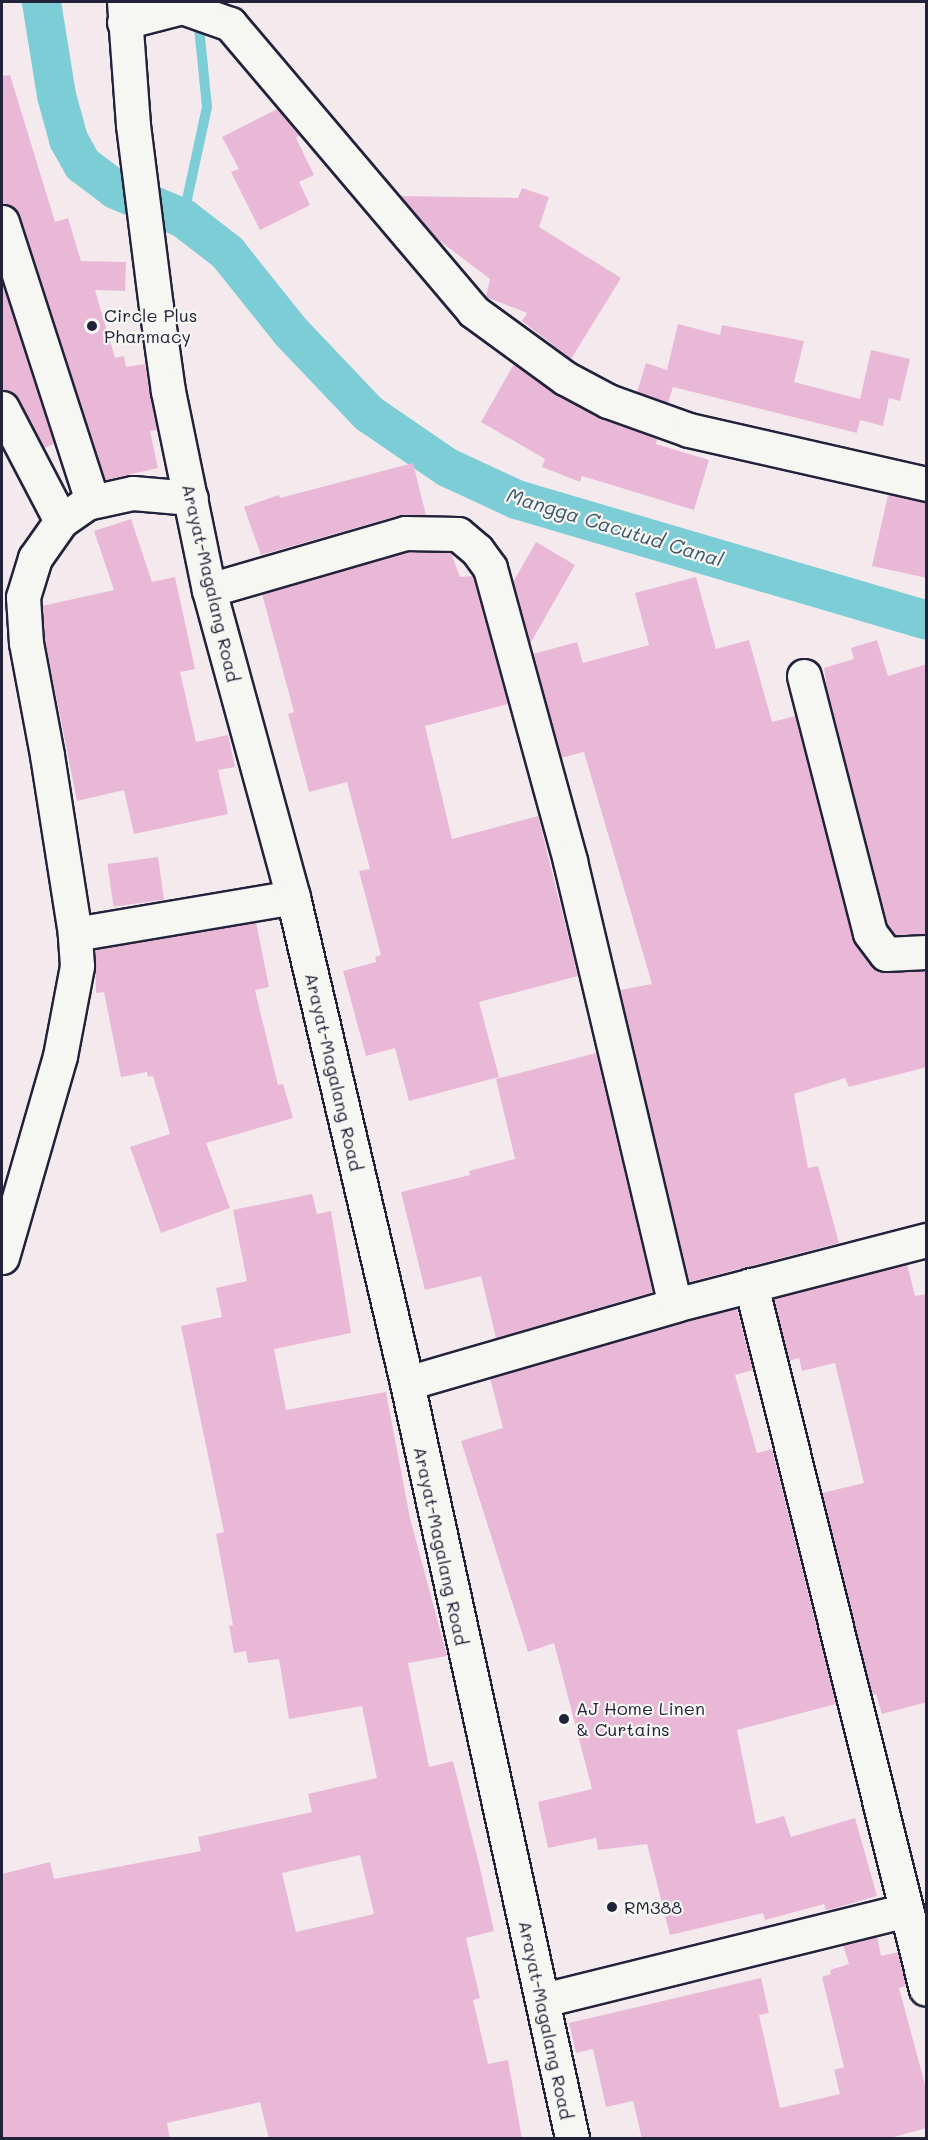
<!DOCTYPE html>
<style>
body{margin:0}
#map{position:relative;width:928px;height:2140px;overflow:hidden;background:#f4eaed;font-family:Mali,sans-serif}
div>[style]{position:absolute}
.stream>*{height:10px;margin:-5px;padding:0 5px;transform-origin:5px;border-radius:5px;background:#7dcdd7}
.canal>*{height:39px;margin:-19.5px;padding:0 19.5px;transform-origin:19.5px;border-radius:19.5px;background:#7dcdd7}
.building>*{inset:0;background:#eab8d7;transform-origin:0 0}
.roads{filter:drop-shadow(2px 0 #22223b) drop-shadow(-2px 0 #22223b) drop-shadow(0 2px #22223b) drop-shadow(0 -2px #22223b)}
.minor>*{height:33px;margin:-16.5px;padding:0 16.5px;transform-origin:16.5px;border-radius:16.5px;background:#f6f6f2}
.major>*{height:33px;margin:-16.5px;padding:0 16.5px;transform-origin:16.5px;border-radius:16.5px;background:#f6f6f2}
.dots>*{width:16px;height:16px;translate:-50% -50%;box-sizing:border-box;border:3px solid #f6f6f2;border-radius:50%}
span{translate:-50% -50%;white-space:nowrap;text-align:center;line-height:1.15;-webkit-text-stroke:4.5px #f6f6f2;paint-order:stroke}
.poi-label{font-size:18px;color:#22223b}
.left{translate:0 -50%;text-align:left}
.street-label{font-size:18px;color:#22223b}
.water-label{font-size:20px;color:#3d556a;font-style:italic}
.frame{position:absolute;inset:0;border:3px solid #22223b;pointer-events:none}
</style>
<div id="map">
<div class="stream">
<i style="left:183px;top:218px;width:114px;rotate:-77.8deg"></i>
<i style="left:207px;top:107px;width:90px;rotate:-95.7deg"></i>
</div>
<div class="canal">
<i style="left:41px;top:2px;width:94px;rotate:80.8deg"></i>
<i style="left:56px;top:95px;width:46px;rotate:74.7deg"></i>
<i style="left:68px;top:139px;width:29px;rotate:61deg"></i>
<i style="left:82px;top:164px;width:41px;rotate:37.1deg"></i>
<i style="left:115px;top:189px;width:74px;rotate:23.1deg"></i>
<i style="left:183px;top:218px;width:56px;rotate:37.7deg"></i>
<i style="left:227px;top:252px;width:101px;rotate:51.4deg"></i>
<i style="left:290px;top:331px;width:113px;rotate:46.4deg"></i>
<i style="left:368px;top:413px;width:96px;rotate:34.4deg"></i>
<i style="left:447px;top:467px;width:76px;rotate:24.9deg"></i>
<i style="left:516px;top:499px;width:427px;rotate:16.4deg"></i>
</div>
<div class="building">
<i style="clip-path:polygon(10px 75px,55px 222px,68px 218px,81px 261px,126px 262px,125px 291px,95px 290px,115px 358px,124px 356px,126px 367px,145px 364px,157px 430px,150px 431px,158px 468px,105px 480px,20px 216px,14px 208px,2px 204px,2px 76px)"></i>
<i style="clip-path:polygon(277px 109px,299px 135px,296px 138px,314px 175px,299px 182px,310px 205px,260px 230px,231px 172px,239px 169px,222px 137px)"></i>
<i style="clip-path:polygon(522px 188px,549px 197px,539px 227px,621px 278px,571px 359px,522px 321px,527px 313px,486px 297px,490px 279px,436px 238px,400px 196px,518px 198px)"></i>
<i style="clip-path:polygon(2px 281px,54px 444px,44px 448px,18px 399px,2px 389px)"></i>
<i style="clip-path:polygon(678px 324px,720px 335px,722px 325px,804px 341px,794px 382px,860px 399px,871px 350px,910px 359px,900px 401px,889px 398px,883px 426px,860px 420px,857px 433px,673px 387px,668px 403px,637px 392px,646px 363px,667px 370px)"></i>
<i style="clip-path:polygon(514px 364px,554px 393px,599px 418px,657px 439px,656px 444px,709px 460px,694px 510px,582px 476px,580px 482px,542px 467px,545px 459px,481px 422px)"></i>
<i style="clip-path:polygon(413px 463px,426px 515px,400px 515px,261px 555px,244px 507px,279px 495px,280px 498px)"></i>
<i style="clip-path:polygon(888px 495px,927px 502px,927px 578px,872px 566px)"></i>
<i style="clip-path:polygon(131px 519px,152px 582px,175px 577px,195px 669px,180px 672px,196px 742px,228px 735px,235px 767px,218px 770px,228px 814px,134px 834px,124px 790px,77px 801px,45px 641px,42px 606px,114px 590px,94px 531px)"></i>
<i style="clip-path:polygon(536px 542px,575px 565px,530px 644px,513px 582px)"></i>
<i style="clip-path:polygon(408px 552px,451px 553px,460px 577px,473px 576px,508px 704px,425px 726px,452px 839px,538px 816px,578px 976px,479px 1002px,499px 1077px,409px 1101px,395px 1048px,366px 1056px,343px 971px,376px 962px,375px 957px,381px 955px,359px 871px,370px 869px,347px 782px,309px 792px,288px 714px,294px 712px,262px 594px)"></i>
<i style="clip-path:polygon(696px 577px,716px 649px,749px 640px,772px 722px,795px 716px,855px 944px,879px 971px,927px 971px,927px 1067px,849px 1087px,845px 1078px,794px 1094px,808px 1168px,818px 1166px,839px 1243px,689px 1282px,620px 990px,652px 984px,584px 752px,561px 758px,533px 654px,577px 642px,583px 663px,649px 645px,635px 593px)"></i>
<i style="clip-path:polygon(877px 640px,888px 676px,927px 664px,927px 934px,895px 935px,887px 925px,827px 689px,824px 668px,854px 659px,851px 648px)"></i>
<i style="left:158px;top:857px;width:43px;height:51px;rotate:82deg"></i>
<i style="clip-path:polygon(256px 922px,269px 987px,255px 990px,278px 1085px,283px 1084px,293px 1118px,206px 1143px,230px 1208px,161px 1233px,130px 1147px,170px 1134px,153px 1076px,148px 1077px,147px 1072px,121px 1077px,104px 992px,96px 993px,95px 950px)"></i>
<i style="clip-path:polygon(596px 1053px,653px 1292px,496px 1338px,481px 1276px,425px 1290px,401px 1192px,470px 1175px,469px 1171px,515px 1159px,496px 1079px)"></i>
<i style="clip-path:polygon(evenodd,312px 1194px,317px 1214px,331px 1211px,351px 1333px,274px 1349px,286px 1410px,386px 1392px,410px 1518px,447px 1656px,408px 1663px,429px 1767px,453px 1761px,479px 1864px,494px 1931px,466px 1938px,480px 1998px,473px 2000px,488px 2064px,508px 2060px,522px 2139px,269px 2139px,260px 2102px,167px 2123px,170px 2139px,2px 2139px,2px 1874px,50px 1862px,54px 1879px,201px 1851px,198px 1837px,312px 1812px,308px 1794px,377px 1778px,362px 1706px,289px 1719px,279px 1659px,248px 1663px,246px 1651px,234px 1653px,229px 1626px,233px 1625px,216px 1534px,224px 1532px,181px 1326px,222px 1317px,216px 1288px,247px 1281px,233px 1210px,312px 1194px,360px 1855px,374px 1914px,296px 1932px,282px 1873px,360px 1855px)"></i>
<i style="clip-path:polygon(907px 1264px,915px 1296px,927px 1294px,927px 1702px,882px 1714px,876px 1694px,872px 1695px,822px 1493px,864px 1483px,835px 1363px,802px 1371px,799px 1358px,789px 1361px,774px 1299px)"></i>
<i style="clip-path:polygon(737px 1308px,753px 1370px,735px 1375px,757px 1453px,772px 1449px,836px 1704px,737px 1730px,756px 1824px,784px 1816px,791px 1837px,855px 1818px,877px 1896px,832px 1909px,826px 1910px,824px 1904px,765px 1920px,763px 1913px,670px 1935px,647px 1844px,598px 1850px,596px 1838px,548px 1848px,538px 1802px,592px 1789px,554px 1643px,528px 1652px,461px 1441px,503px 1428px,490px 1378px)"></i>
<i style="clip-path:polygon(877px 1937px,881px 1956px,898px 1952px,906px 1986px,899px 1988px,927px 2092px,927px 2128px,886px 2139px,642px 2139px,633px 2101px,606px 2107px,593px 2049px,576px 2053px,569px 2023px,761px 1978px,769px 2013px,759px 2015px,780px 2108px,840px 2094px,834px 2070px,844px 2067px,822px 1977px,831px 1974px,830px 1970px,849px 1964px,843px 1945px)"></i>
</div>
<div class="roads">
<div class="minor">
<i style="left:124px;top:22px;width:60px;rotate:-14.5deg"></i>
<i style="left:182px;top:7px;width:51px;rotate:19.5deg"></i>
<i style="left:230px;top:24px;width:376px;rotate:49.7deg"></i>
<i style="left:473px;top:311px;width:114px;rotate:36.1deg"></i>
<i style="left:565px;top:378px;width:49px;rotate:28.1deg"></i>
<i style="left:608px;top:401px;width:86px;rotate:19.7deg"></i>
<i style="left:689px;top:430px;width:243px;rotate:12.8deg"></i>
<i style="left:2px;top:222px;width:292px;rotate:72.1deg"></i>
<i style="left:2px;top:408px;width:127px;rotate:62.4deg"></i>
<i style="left:209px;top:590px;width:204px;rotate:-16.2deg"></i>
<i style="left:405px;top:533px;width:53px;rotate:1.1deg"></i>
<i style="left:458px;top:534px;width:25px;rotate:40deg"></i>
<i style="left:477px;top:550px;width:22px;rotate:54deg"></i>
<i style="left:490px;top:568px;width:304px;rotate:74.7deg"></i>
<i style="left:570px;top:861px;width:456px;rotate:76.7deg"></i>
<i style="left:804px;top:676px;width:265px;rotate:75.6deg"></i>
<i style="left:870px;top:933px;width:26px;rotate:53deg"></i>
<i style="left:886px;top:954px;width:40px;rotate:-2.9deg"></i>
<i style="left:75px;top:934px;width:221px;rotate:-9.6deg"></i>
<i style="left:2px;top:1257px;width:209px;rotate:-73.9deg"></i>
<i style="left:60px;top:1056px;width:92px;rotate:-79.3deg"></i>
<i style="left:77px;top:966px;width:32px;rotate:-94deg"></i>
<i style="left:75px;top:934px;width:181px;rotate:-98.9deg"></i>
<i style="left:47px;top:755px;width:114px;rotate:-100.6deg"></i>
<i style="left:26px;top:643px;width:46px;rotate:-93.7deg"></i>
<i style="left:23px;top:597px;width:41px;rotate:-72.9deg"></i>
<i style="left:35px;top:558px;width:45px;rotate:-54.9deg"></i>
<i style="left:61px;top:521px;width:32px;rotate:-35deg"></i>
<i style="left:87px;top:503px;width:47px;rotate:-12.3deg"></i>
<i style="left:133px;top:493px;width:58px;rotate:4.9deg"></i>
<i style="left:751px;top:1285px;width:725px;rotate:76.04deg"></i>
<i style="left:407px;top:1383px;width:279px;rotate:-16.2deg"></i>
<i style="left:675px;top:1305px;width:259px;rotate:-14.5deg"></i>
<i style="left:543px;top:2000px;width:374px;rotate:-13.9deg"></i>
</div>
<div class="major">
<i style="left:124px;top:2px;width:123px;rotate:85.8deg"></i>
<i style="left:133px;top:125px;width:182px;rotate:82.8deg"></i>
<i style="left:156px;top:306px;width:86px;rotate:82deg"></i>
<i style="left:168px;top:391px;width:203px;rotate:78.4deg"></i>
<i style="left:209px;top:590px;width:318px;rotate:74.7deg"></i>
<i style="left:293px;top:897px;width:499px;rotate:76.8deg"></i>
<i style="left:407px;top:1383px;width:773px;rotate:77.67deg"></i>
</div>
</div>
<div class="dots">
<i style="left:92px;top:326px;background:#22223b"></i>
<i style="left:564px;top:1719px;background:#22223b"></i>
<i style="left:612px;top:1907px;background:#22223b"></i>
</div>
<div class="poi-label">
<span class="left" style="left:104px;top:326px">Circle Plus<br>Pharmacy</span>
<span class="left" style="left:576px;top:1719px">AJ Home Linen<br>&amp; Curtains</span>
<span class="left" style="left:624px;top:1907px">RM388</span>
</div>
<div class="street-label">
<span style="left:211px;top:583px;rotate:77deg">Arayat-Magalang Road</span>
<span style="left:334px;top:1072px;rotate:77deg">Arayat-Magalang Road</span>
<span style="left:441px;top:1546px;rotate:78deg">Arayat-Magalang Road</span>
<span style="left:546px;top:2020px;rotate:78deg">Arayat-Magalang Road</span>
</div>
<div class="water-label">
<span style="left:615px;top:527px;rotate:17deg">Mangga Cacutud Canal</span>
</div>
<div class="frame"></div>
</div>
